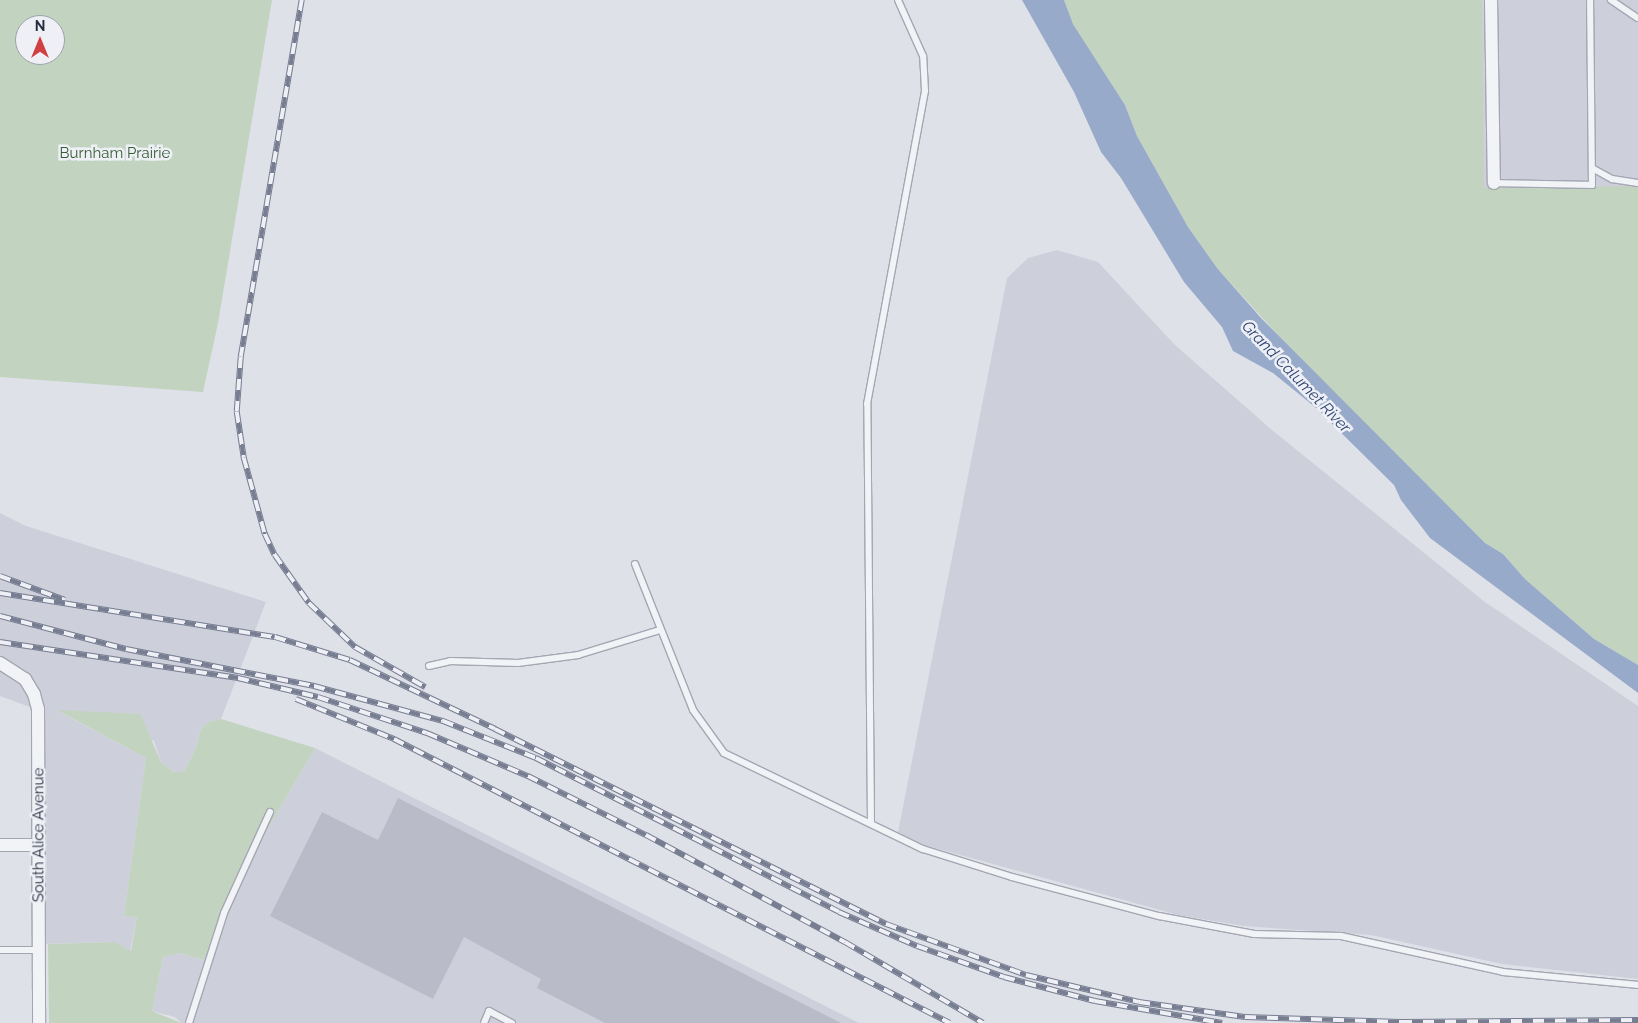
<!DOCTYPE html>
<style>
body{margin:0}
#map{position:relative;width:1638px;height:1023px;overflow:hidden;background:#dfe1e8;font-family:Raleway,sans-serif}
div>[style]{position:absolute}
.built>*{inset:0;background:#cdd0da;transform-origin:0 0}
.green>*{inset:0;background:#c2d3bf}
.water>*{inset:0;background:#98aaca}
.building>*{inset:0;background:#b9bcc8}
.roads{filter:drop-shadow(1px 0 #a4a7b2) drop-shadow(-1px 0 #a4a7b2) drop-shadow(0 1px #a4a7b2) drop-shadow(0 -1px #a4a7b2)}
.service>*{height:6px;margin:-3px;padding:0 3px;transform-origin:3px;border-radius:3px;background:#f1f3f7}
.minor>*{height:12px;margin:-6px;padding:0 6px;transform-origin:6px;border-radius:6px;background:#f1f3f7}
.rail>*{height:5.5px;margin-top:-2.75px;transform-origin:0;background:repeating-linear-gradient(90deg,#eef0f6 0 11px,#787e92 0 22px);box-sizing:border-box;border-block:1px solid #787e92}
span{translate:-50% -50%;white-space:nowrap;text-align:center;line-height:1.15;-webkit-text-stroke:5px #eef0f6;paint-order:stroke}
.park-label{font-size:15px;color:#365c34}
.street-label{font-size:15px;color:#272d40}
.water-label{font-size:16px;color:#304675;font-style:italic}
.north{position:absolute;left:15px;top:15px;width:50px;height:50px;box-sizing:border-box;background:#eef0f6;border:1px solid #9ea2ad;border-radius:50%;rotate:0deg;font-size:14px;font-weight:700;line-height:20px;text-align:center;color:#272d40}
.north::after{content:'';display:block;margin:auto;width:18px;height:22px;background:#d14042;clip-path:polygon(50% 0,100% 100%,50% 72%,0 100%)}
</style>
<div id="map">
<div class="built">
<i style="left:1482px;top:0;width:156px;height:188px"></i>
<i style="clip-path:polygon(1057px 250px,1098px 262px,1175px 345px,1272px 430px,1485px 602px,1638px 706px,1638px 979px,1502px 964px,1371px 935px,1243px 926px,1178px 915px,924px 845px,898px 832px,1007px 278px,1028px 258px)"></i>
<i style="clip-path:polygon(0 513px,26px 526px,266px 602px,221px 719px,209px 722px,201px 729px,196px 748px,184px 772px,173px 772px,161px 762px,154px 741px,58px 711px,146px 758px,124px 916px,137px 917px,130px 951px,114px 942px,39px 944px,38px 710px,0 696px)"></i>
<i style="clip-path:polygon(315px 748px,859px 1023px,181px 1023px,175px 1017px,152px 1011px,163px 957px,180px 953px,204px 960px,228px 896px)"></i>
</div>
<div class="green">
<i style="clip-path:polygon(evenodd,0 0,272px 0,218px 323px,203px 392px,0 377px,0 0,25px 25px,55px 25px,55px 55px,25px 55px,25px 25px)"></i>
<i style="clip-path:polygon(1064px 0,1482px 0,1484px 188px,1638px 186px,1638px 665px,1594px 639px,1525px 579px,1503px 554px,1485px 543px,1307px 367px,1217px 268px,1188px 227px,1137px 136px,1125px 105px,1073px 24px)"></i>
<i style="clip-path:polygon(57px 710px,140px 714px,161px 762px,173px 772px,184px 772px,196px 748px,201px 729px,209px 722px,221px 719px,315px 748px,228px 896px,204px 960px,180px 953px,163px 957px,152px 1011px,181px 1023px,49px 1023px,48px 944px,115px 942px,131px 951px,137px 917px,124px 916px,146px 758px)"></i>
</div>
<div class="water">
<i style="clip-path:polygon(1022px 0,1064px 0,1073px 24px,1125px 105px,1137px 136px,1188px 227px,1217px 268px,1261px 318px,1485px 543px,1503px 554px,1525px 579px,1594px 639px,1638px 665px,1638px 693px,1430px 538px,1401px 500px,1394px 485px,1315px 407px,1273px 373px,1233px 351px,1222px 327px,1184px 282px,1121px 178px,1101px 152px,1074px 92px)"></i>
</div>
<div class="building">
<i style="clip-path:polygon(398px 798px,841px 1023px,605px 1023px,537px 988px,541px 979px,464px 937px,433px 999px,270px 916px,322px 812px,378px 840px)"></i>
</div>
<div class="roads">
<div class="service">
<i style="left:1611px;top:0;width:32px;rotate:34deg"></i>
<i style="left:1592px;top:168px;width:23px;rotate:29deg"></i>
<i style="left:1612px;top:179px;width:26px;rotate:9deg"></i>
<i style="left:1494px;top:183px;width:98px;rotate:1.2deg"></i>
<i style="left:1592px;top:185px;width:185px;rotate:-90.6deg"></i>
<i style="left:635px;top:564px;width:157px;rotate:68.3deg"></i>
<i style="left:693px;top:710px;width:53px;rotate:54.2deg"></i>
<i style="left:724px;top:753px;width:221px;rotate:25.8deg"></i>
<i style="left:923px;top:849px;width:93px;rotate:17.5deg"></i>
<i style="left:1012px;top:877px;width:152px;rotate:14.9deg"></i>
<i style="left:1159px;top:916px;width:97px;rotate:10.7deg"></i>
<i style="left:1254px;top:934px;width:87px;rotate:1.3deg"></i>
<i style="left:1341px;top:936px;width:166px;rotate:12.5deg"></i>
<i style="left:1503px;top:972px;width:136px;rotate:5.5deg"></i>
<i style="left:429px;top:666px;width:22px;rotate:-13deg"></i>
<i style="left:450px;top:661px;width:68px;rotate:1.7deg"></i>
<i style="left:518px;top:663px;width:61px;rotate:-7.6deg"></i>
<i style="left:578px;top:655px;width:86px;rotate:-17deg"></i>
<i style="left:871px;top:822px;width:418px;rotate:-90.5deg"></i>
<i style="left:867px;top:404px;width:318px;rotate:-79.5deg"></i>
<i style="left:925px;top:91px;width:35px;rotate:-93deg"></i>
<i style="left:923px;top:56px;width:61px;rotate:-114.1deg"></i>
<i style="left:0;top:950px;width:39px"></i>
<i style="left:189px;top:1023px;width:115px;rotate:-72.3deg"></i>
<i style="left:224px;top:913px;width:111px;rotate:-65.5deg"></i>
<i style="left:484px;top:1023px;width:13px;rotate:-67deg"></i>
<i style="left:489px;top:1011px;width:26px;rotate:28deg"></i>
</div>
<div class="minor">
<i style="left:1491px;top:0;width:183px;rotate:89.1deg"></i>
<i style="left:0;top:663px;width:30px;rotate:33deg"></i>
<i style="left:25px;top:679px;width:17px;rotate:59deg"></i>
<i style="left:34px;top:694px;width:16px;rotate:75deg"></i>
<i style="left:38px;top:709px;width:314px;rotate:89.8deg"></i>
<i style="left:0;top:845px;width:39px"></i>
</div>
</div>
<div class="rail">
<i style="left:302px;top:0;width:362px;rotate:99.7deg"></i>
<i style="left:241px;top:357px;width:55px;rotate:94.2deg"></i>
<i style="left:237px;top:412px;width:47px;rotate:81.3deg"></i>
<i style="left:244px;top:458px;width:79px;rotate:74.6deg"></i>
<i style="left:265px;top:534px;width:23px;rotate:65deg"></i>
<i style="left:275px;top:555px;width:59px;rotate:54.7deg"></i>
<i style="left:309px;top:603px;width:64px;rotate:43.7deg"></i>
<i style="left:355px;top:647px;width:81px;rotate:29.7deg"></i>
<i style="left:0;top:576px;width:69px;rotate:20.3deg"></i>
<i style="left:0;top:593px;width:278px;rotate:9.1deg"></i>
<i style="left:275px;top:637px;width:78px;rotate:17deg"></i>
<i style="left:350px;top:660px;width:161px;rotate:25.4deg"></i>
<i style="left:495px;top:729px;width:437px;rotate:26.5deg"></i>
<i style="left:886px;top:924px;width:149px;rotate:20deg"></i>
<i style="left:1026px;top:975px;width:116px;rotate:13.4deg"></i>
<i style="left:1139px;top:1002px;width:107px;rotate:8.1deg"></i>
<i style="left:1245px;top:1017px;width:156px;rotate:1.8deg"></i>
<i style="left:1401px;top:1022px;width:237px;rotate:-0.5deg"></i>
<i style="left:0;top:616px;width:130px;rotate:14.7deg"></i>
<i style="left:126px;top:649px;width:192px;rotate:11.1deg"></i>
<i style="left:314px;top:686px;width:134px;rotate:15.2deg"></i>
<i style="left:443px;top:721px;width:100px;rotate:21.7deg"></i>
<i style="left:536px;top:758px;width:340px;rotate:26.9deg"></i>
<i style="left:839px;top:912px;width:85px;rotate:23.6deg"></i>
<i style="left:917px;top:946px;width:92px;rotate:19.6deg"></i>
<i style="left:1004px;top:977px;width:94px;rotate:14.8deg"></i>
<i style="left:1095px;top:1001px;width:129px;rotate:9.8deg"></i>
<i style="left:0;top:642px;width:241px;rotate:8.6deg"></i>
<i style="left:238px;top:678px;width:82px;rotate:13.4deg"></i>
<i style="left:318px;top:697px;width:115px;rotate:18.3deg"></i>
<i style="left:427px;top:733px;width:110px;rotate:23.1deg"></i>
<i style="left:528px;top:776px;width:132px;rotate:26.6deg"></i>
<i style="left:646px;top:835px;width:226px;rotate:28.3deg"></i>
<i style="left:845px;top:942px;width:160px;rotate:30.4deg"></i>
<i style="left:296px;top:699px;width:106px;rotate:22.2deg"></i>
<i style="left:394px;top:739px;width:624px;rotate:27.06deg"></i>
</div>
<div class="park-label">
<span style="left:115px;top:154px">Burnham Prairie</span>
</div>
<div class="street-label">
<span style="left:39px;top:835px;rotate:-90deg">South Alice Avenue</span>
</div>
<div class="water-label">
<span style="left:1296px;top:377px;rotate:46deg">Grand Calumet River</span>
</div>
<div class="north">N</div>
</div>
